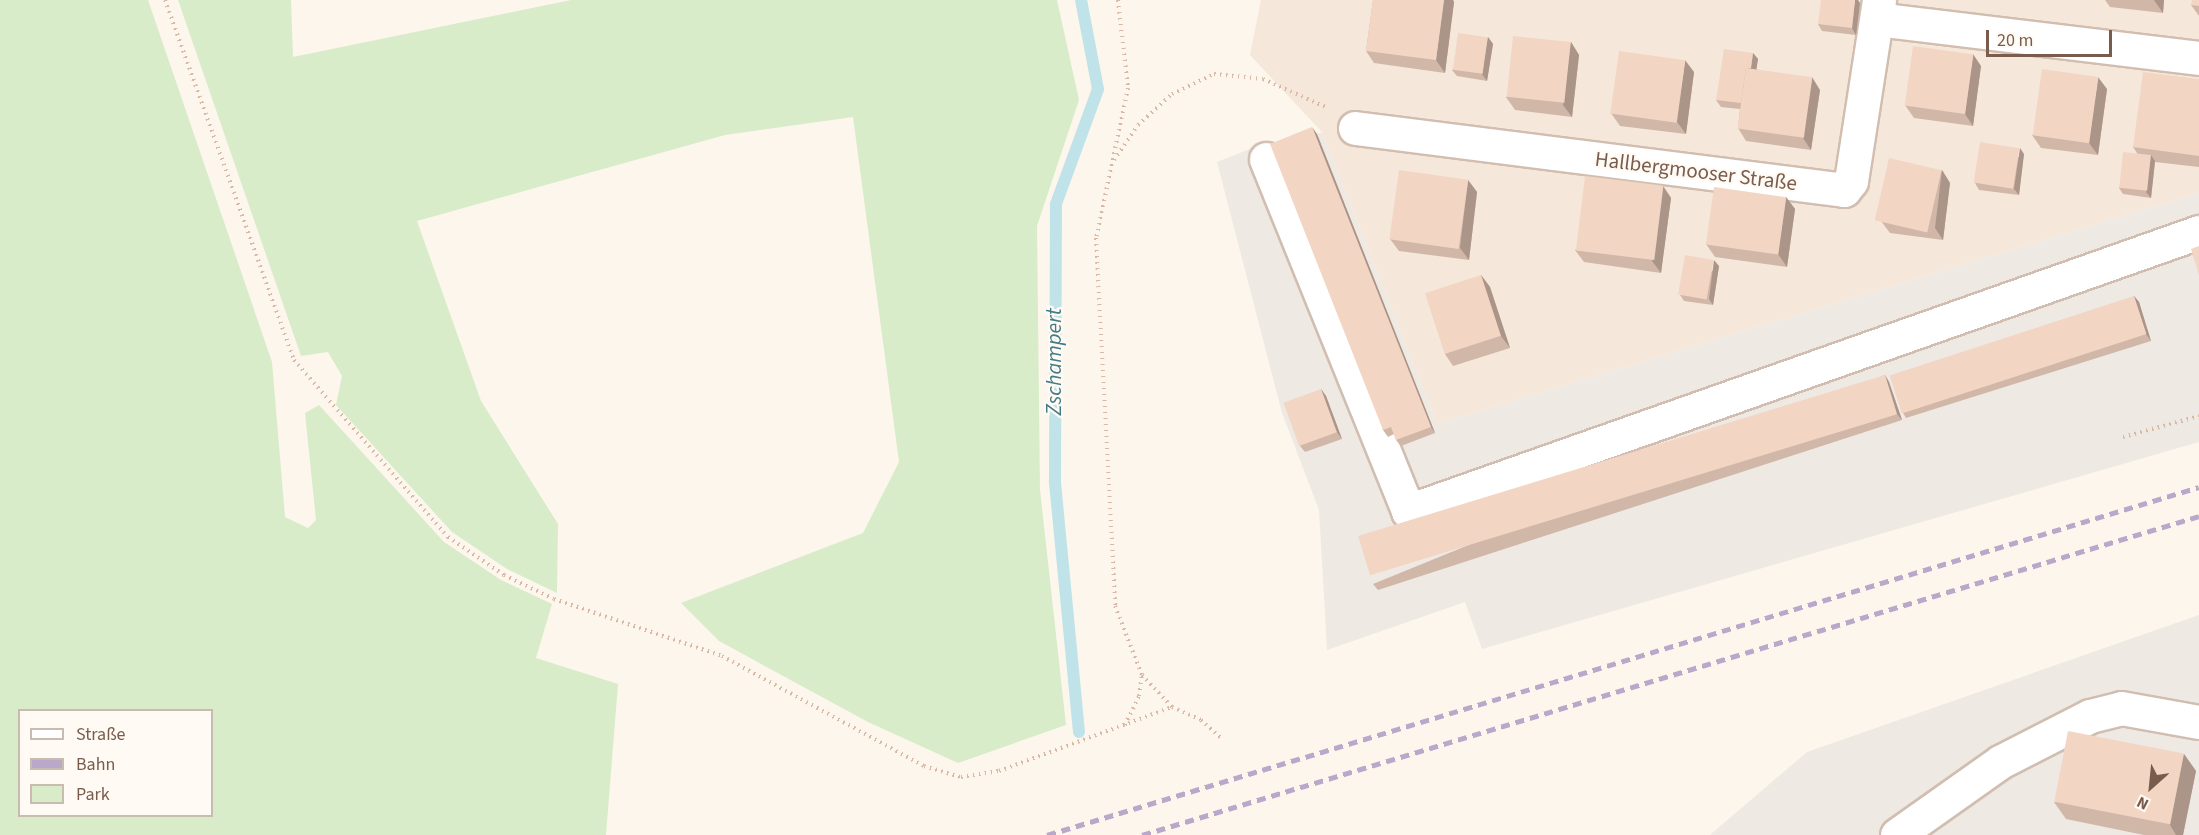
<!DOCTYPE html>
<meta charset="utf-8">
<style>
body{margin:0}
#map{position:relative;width:2199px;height:835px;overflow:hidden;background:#fdf6ec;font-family:"Source Sans 3",sans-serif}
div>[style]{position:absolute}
.residential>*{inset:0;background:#f5e8da}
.industrial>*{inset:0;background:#efe9e4}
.green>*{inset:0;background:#d8ecc9}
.stream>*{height:12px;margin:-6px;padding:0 6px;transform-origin:6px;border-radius:6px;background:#bfe3e8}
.path>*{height:4px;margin-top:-2px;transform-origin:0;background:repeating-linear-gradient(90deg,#d9b8a5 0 1.5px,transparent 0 6px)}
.roads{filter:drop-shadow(2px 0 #d1beb0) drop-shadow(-2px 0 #d1beb0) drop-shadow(0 2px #d1beb0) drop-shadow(0 -2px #d1beb0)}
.minor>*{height:33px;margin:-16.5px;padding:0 16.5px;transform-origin:16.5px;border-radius:16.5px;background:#fff}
.rail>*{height:4.5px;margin-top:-2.25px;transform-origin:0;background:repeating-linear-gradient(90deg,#b9a8c9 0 9px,transparent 0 15px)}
.wall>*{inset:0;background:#d1b7a8}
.shaded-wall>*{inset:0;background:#aa9588}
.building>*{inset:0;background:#f3d5c3;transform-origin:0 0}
span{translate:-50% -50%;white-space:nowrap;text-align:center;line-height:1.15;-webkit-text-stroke:4.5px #fffaf3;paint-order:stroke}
.street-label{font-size:21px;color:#7a5c4d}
.water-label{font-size:22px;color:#437c86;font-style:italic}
.legend{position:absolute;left:18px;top:709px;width:195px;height:108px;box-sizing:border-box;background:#fffaf3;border:2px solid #cabbb1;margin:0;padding:8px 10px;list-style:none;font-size:18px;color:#7a5c4d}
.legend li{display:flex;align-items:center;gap:12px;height:30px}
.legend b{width:30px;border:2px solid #cabbb1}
.north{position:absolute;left:2121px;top:757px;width:60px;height:60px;-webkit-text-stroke:4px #fffaf3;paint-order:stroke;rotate:207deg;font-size:16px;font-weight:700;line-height:24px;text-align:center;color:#7a5c4d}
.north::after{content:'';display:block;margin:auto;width:21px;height:27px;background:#7a5c4d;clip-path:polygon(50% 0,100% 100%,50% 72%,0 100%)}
.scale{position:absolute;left:1986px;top:30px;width:126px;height:27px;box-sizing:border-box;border:3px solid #7a5c4d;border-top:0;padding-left:8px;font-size:18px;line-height:21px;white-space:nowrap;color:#7a5c4d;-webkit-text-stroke:4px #fffaf3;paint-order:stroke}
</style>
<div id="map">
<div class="residential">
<i style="clip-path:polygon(1261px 0,2199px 0,2199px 193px,1437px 424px,1322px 132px,1250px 55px)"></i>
</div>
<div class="industrial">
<i style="clip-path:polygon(1322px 132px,1437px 424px,2199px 193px,2199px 442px,1482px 649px,1465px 602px,1327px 650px,1319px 510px,1282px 413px,1217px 162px,1270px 141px,1274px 151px)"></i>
<i style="clip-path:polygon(2199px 615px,2199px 835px,1710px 835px,1807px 752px)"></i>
</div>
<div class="green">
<i style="clip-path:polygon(evenodd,0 0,148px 0,272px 362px,285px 517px,308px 528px,316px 520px,305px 413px,319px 405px,444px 542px,501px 580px,552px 604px,536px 658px,618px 684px,606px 835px,0 835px,0 0,212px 710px,212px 816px,20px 816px,20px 710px,212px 710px)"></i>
<i style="clip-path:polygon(178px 0,291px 0,293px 57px,571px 0,1057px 0,1079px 100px,1037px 226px,1040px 490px,1066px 725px,958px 763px,868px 722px,719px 641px,681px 603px,863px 533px,899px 462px,853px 117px,725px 135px,417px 221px,481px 401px,558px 524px,557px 593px,507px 569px,452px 532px,336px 405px,342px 376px,328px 352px,301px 356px)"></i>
</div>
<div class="stream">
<i style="left:1079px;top:732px;width:252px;rotate:-95.5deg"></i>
<i style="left:1055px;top:481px;width:277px;rotate:-89.8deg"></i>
<i style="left:1056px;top:204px;width:122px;rotate:-69.9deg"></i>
<i style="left:1098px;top:89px;width:91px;rotate:-100.8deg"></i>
</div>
<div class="path">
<i style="left:165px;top:0;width:382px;rotate:70.3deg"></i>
<i style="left:294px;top:360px;width:235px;rotate:49deg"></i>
<i style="left:448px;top:537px;width:68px;rotate:34.2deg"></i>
<i style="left:504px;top:575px;width:55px;rotate:25.6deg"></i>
<i style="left:554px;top:599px;width:177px;rotate:18.7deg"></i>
<i style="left:722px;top:656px;width:230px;rotate:28.6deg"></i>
<i style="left:924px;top:766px;width:39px;rotate:17deg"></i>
<i style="left:961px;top:777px;width:38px;rotate:-9deg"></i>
<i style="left:999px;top:771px;width:184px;rotate:-20.3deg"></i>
<i style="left:1118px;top:0;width:89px;rotate:83.5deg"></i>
<i style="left:1128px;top:88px;width:153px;rotate:102deg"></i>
<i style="left:1096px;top:238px;width:368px;rotate:87deg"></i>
<i style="left:1115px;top:606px;width:74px;rotate:68.6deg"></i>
<i style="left:1142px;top:675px;width:44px;rotate:46.8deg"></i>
<i style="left:1172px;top:707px;width:32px;rotate:24deg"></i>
<i style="left:1201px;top:720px;width:28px;rotate:42deg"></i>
<i style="left:1114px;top:160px;width:42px;rotate:-55.6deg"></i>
<i style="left:1138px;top:125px;width:46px;rotate:-42.4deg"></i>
<i style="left:1172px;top:94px;width:47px;rotate:-25.5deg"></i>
<i style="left:1214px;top:74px;width:49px;rotate:5.8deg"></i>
<i style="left:1263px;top:79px;width:69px;rotate:24deg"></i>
<i style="left:2123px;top:437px;width:79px;rotate:-15.4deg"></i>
<i style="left:1125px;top:725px;width:32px;rotate:-64deg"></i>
<i style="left:1139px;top:696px;width:21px;rotate:-82deg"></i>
</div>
<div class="roads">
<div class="minor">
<i style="left:1877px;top:19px;width:324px;rotate:6.9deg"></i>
<i style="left:1355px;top:128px;width:493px;rotate:7.2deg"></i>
<i style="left:1844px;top:190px;width:11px;rotate:-52deg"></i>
<i style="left:1851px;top:181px;width:183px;rotate:-81.2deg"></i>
<i style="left:1266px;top:159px;width:380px;rotate:68deg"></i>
<i style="left:1408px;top:511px;width:839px;rotate:-19.43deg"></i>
<i style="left:1897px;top:835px;width:126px;rotate:-35.3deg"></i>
<i style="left:2000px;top:762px;width:101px;rotate:-27.1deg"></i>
<i style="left:2090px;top:716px;width:32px;rotate:-14deg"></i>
<i style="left:2121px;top:708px;width:79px;rotate:10.2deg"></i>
</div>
</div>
<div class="rail">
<i style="left:1047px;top:835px;width:1203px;rotate:-16.81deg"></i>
<i style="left:1142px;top:835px;width:1104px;rotate:-16.79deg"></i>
</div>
<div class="wall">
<i style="clip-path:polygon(1373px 0,1453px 0,1454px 2px,1445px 73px,1374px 63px,1366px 51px)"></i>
<i style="clip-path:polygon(2105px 0,2164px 0,2163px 13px,2110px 7px)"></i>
<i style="clip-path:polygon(2199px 0,2199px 16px,2191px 5px)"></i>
<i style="clip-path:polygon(1860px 3px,1856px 35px,1822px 31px,1818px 24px)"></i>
<i style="clip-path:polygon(1488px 37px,1493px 44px,1487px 81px,1457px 76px,1452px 70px)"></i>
<i style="clip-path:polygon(1571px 42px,1579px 55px,1572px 117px,1515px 110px,1506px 97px)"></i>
<i style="clip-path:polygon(1753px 53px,1758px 59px,1756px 69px,1820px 90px,1811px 150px,1746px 141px,1738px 128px,1740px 109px,1721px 107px,1716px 100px)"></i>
<i style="clip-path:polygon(1981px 66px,1973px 126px,1914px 118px,1905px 105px)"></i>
<i style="clip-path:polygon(1694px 72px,1686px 134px,1620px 126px,1611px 113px)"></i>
<i style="clip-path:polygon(2199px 79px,2199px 167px,2155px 162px,2151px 198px,2123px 194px,2119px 188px,2137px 153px,2133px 147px)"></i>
<i style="clip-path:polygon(2107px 89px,2098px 155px,2041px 148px,2032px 135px)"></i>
<i style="clip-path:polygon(1317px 134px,1435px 433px,1401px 446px,1396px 440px,1394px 434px,1388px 437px,1383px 430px)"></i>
<i style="clip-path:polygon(2024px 154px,2019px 195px,1979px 190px,1975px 183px)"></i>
<i style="clip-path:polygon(1942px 170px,1950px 183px,1943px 240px,1890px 233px,1881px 221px)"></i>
<i style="clip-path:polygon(1468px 180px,1477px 192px,1469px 260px,1399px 251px,1390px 239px)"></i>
<i style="clip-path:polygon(1663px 186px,1671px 198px,1661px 273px,1584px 262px,1575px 250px)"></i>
<i style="clip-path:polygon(1786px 197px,1795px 209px,1787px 267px,1715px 257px,1706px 244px)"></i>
<i style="clip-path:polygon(1719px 266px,1713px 305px,1684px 301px,1680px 295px)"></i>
<i style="clip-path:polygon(1481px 275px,1490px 287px,1510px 348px,1453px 366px,1445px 354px)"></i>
<i style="clip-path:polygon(2134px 296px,2139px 302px,2151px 341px,1906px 418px,1902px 411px)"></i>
<i style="clip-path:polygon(1885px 375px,1889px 382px,1902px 420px,1378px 590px,1373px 584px)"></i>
<i style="clip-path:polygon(1321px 389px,1326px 396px,1342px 439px,1305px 452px,1300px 446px)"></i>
<i style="clip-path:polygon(2184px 754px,2196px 771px,2183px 835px,2144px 835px,2066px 819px,2054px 802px)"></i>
</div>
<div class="shaded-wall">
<i style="clip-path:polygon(1444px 0,1453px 0,1454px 2px,1445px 73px,1436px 60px)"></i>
<i style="clip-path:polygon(1855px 0,1858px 0,1860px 3px,1856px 35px,1852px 28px)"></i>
<i style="clip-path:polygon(2154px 0,2164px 0,2163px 13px)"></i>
<i style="clip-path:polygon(1488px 37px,1493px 44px,1487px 81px,1482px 74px)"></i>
<i style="clip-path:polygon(1571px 42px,1579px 55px,1572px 117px,1563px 105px)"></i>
<i style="clip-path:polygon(1753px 53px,1758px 59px,1750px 111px,1746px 104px)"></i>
<i style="clip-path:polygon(1973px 54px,1981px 66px,1973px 126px,1965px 114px)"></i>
<i style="clip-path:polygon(1685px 60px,1694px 72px,1686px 134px,1677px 122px)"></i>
<i style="clip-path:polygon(1812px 77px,1820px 90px,1811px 150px,1803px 138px)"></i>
<i style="clip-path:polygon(2098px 77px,2107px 89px,2098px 155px,2089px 143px)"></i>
<i style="clip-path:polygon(1312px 127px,1317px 134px,1435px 433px,1431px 427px)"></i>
<i style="clip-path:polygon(2020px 148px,2024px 154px,2019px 195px,2014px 189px)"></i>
<i style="clip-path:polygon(2151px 155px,2155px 161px,2151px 198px,2146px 192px)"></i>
<i style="clip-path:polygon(1942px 170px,1950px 183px,1943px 240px,1935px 228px)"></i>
<i style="clip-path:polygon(1468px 180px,1477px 192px,1469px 260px,1460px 248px)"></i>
<i style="clip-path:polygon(1663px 186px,1671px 198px,1661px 273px,1652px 261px)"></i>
<i style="clip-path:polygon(1786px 197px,1795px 209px,1787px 267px,1778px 254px)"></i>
<i style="clip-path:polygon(1714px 260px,1719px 266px,1713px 305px,1709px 299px)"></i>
<i style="clip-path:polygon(1481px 275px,1490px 287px,1510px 348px,1501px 336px)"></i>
<i style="clip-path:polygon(2134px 296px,2139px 302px,2151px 341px,2146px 334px)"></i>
<i style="clip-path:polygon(1885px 375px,1889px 382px,1902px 420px,1897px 414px)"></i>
<i style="clip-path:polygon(1321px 389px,1326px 396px,1342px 439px,1337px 432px)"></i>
<i style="clip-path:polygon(2184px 754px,2196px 771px,2183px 835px,2176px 835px,2170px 825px)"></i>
</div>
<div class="building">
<i style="clip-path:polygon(1373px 0,1444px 0,1436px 60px,1366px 51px)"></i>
<i style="clip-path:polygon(1821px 0,1855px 0,1852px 28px,1818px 24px)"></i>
<i style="clip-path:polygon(2192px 0,2199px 0,2199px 6px,2191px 5px)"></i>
<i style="left:1458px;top:33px;width:30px;height:37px;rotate:8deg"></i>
<i style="left:1513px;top:36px;width:58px;height:61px;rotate:6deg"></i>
<i style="left:1913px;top:46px;width:61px;height:60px;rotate:8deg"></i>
<i style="clip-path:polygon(1724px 49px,1753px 53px,1751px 68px,1746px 68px,1741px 103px,1716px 100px)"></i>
<i style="left:1619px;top:51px;width:67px;height:63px;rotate:8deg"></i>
<i style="left:1746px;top:68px;width:67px;height:61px;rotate:8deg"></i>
<i style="left:2042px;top:69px;width:57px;height:67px;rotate:8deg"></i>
<i style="clip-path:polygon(2143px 72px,2199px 79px,2199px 156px,2133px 147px)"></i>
<i style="clip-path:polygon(1312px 127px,1431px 427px,1396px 440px,1391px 427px,1383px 430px,1270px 144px)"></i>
<i style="left:1980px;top:142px;width:40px;height:41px;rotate:9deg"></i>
<i style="left:2123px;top:152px;width:28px;height:36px;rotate:6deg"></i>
<i style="left:1889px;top:158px;width:54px;height:64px;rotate:13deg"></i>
<i style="left:1399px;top:170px;width:70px;height:70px;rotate:8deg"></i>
<i style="left:1585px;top:176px;width:79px;height:75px;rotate:7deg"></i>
<i style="left:1714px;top:187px;width:73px;height:58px;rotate:8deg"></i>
<i style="clip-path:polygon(2199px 246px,2199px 275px,2191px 249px)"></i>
<i style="left:1685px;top:255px;width:29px;height:40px;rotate:10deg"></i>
<i style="left:1481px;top:275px;width:64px;height:59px;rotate:72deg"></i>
<i style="left:2134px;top:296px;width:40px;height:257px;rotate:72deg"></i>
<i style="left:1885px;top:375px;width:41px;height:551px;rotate:73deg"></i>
<i style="left:1321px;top:389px;width:46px;height:40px;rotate:70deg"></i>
<i style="left:2068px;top:731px;width:118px;height:72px;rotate:11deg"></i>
</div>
<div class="street-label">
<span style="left:1696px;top:171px;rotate:7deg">Hallbergmooser Straße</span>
</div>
<div class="water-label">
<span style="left:1055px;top:362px;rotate:-90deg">Zschampert</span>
</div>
<ul class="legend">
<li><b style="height:8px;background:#fff"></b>Straße</li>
<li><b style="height:8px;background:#b9a8c9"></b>Bahn</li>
<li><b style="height:16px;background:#d8ecc9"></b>Park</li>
</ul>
<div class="north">N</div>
<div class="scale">20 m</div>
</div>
